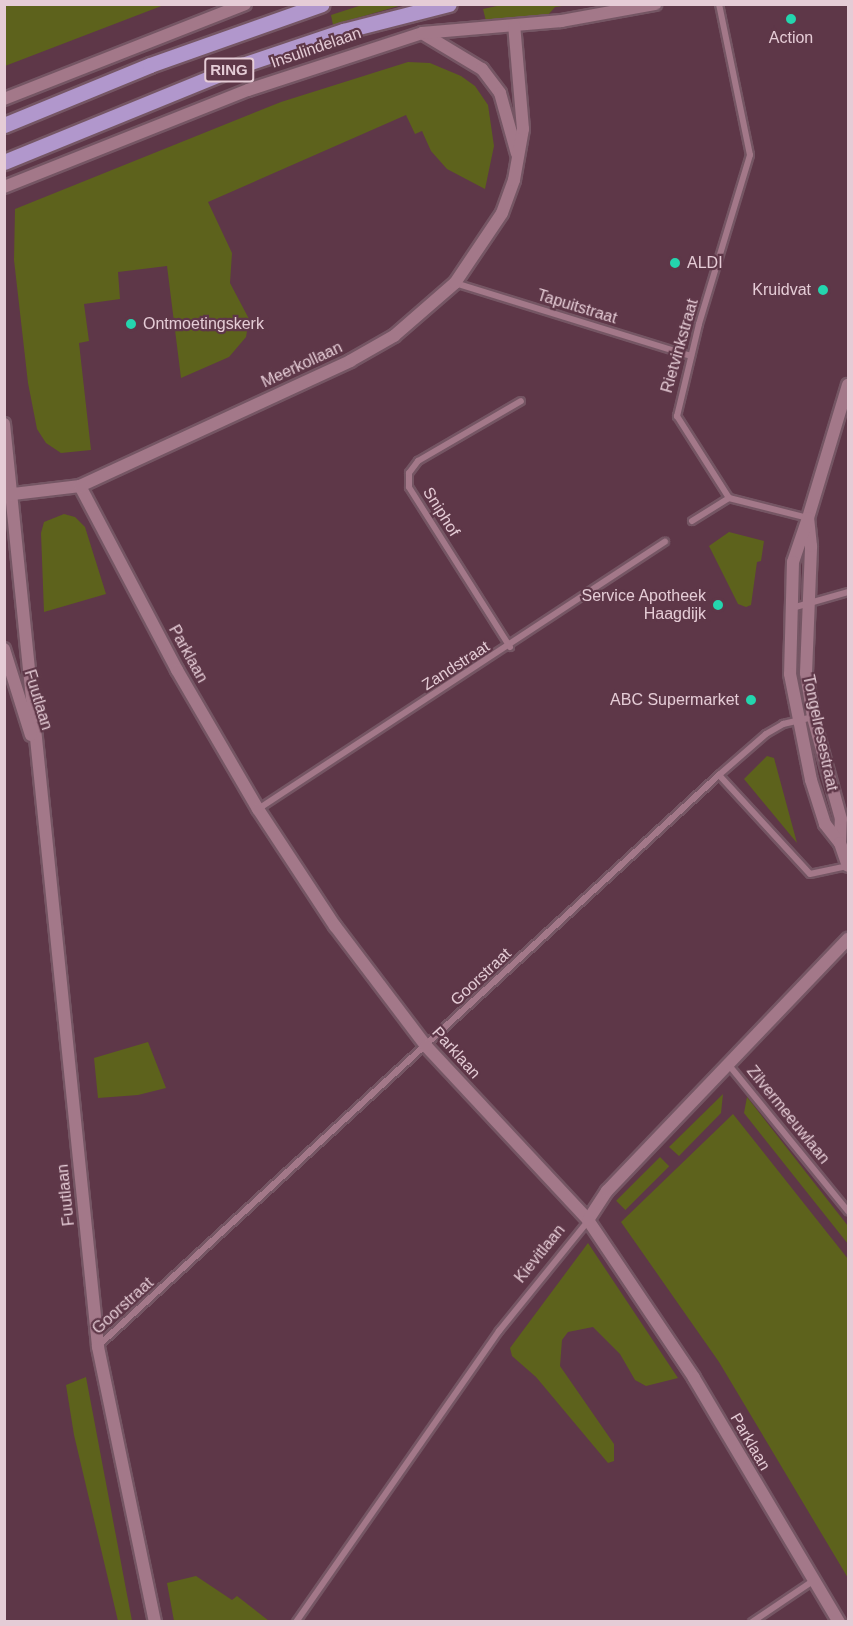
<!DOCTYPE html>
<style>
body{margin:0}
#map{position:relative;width:853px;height:1626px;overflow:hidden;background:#5e3748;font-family:Helvetica,sans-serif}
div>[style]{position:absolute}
.green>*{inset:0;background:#5d621c;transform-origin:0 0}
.roads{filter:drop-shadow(2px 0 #755664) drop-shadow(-2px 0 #755664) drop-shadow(0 2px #755664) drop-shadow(0 -2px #755664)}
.street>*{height:6px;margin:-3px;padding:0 3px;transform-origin:3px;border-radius:3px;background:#a37889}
.secondary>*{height:12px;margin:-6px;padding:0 6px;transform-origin:6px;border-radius:6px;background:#a37889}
.primary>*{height:15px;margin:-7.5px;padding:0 7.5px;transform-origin:7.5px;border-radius:7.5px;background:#b197cc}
.dots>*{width:16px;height:16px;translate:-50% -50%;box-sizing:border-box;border:3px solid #5e3748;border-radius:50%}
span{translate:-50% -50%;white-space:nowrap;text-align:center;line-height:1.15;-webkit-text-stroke:4.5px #5e3748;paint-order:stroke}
.shield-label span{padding:2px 4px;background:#5e3748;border:2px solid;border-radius:4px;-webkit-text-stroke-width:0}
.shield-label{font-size:15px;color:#e5ccd6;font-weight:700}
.poi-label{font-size:16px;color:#e5ccd6}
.left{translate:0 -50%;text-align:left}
.right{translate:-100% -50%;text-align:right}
.street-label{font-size:16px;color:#e5ccd6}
.frame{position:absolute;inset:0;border:6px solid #e5ccd6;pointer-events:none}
</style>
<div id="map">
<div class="green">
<i style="clip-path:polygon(365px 4px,402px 4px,402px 5px,333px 25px,331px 15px)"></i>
<i style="clip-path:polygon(506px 4px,570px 4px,570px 5px,555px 7px,548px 15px,486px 21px,483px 9px)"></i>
<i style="clip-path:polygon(4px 5px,5px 4px,164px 5px,5px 66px)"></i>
<i style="clip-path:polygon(408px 62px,430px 63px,461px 76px,475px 86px,488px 105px,494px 146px,485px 189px,447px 169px,431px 151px,422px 131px,415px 134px,406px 115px,208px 202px,232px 253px,230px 283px,249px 319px,246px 337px,229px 357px,181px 378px,167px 266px,118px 272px,120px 299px,84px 304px,89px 341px,79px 343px,91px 450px,61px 453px,46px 443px,37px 429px,28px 383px,14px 260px,15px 209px,281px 102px)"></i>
<i style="clip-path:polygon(64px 514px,75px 517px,85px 527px,106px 594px,44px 612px,41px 533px,44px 522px)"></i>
<i style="clip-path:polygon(729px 532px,764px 541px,761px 561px,757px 562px,751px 605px,746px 607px,738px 604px,709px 546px)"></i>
<i style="clip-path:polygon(767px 756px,774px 758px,797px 843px,744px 779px)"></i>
<i style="clip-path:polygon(148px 1042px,166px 1088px,138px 1095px,98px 1098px,94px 1058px)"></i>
<i style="clip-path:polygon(723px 1094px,721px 1113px,679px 1156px,669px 1147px)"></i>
<i style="clip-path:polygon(747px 1097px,848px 1226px,848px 1244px,744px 1113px)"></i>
<i style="clip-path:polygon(733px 1114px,848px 1259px,848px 1578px,719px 1362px,621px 1222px)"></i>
<i style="left:660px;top:1157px;width:13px;height:62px;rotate:45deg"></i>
<i style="clip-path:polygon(588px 1243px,678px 1378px,646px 1386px,635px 1380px,620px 1354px,593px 1327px,568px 1332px,562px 1340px,560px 1366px,614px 1444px,614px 1461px,608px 1463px,536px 1377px,512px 1356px,510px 1348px)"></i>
<i style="clip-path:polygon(86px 1377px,132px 1621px,118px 1621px,74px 1435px,66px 1385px)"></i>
<i style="clip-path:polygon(196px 1576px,232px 1600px,237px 1596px,269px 1621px,174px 1621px,167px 1583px)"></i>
</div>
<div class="roads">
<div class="street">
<i style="left:719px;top:4px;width:154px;rotate:78.4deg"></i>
<i style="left:750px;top:155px;width:177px;rotate:106.8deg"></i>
<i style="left:699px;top:324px;width:95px;rotate:103.4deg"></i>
<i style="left:677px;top:416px;width:97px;rotate:57.6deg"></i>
<i style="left:729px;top:498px;width:81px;rotate:14.2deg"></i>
<i style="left:455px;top:283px;width:247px;rotate:17.2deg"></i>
<i style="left:692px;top:521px;width:44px;rotate:-31.9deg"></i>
<i style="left:792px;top:608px;width:58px;rotate:-15.9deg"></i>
<i style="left:510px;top:647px;width:189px;rotate:-122.3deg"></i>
<i style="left:409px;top:487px;width:14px;rotate:-90deg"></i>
<i style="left:409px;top:473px;width:15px;rotate:-53deg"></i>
<i style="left:418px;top:461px;width:119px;rotate:-30.2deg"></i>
<i style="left:719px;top:775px;width:134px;rotate:47.4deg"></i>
<i style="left:810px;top:874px;width:39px;rotate:-12deg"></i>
<i style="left:258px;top:809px;width:487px;rotate:-33.3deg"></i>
<i style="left:728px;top:1064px;width:190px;rotate:50.8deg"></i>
<i style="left:98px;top:1346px;width:844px;rotate:-42.6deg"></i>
<i style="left:719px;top:775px;width:62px;rotate:-41.1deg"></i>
<i style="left:766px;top:734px;width:20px;rotate:-30deg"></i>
<i style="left:783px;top:724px;width:31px;rotate:-13deg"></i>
<i style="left:296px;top:1622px;width:355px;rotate:-55.1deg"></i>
<i style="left:499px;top:1331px;width:141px;rotate:-51deg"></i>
<i style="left:752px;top:1622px;width:73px;rotate:-33.9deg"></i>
</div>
<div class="secondary">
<i style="left:422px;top:33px;width:70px;rotate:31deg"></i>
<i style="left:482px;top:69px;width:30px;rotate:53deg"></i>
<i style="left:500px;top:93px;width:63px;rotate:74.4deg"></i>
<i style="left:4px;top:99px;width:259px;rotate:-21.5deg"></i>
<i style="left:4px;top:187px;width:263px;rotate:-21.7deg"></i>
<i style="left:248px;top:90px;width:183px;rotate:-18.1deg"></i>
<i style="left:422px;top:33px;width:140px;rotate:-4.9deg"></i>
<i style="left:561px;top:21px;width:96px;rotate:-10.3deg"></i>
<i style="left:4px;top:424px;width:928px;rotate:84.18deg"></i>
<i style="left:98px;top:1347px;width:281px;rotate:78.3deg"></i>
<i style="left:80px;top:486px;width:208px;rotate:62.2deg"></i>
<i style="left:177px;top:670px;width:161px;rotate:59.8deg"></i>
<i style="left:258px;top:809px;width:140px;rotate:56.7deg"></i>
<i style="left:335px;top:926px;width:151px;rotate:52.8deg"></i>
<i style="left:426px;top:1046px;width:238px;rotate:47deg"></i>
<i style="left:588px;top:1220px;width:190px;rotate:56.1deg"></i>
<i style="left:694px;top:1378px;width:284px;rotate:59.3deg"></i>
<i style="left:4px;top:495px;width:77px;rotate:-6.8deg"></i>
<i style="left:80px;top:486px;width:298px;rotate:-24.8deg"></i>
<i style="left:350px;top:361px;width:51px;rotate:-29.6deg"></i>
<i style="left:394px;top:336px;width:81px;rotate:-41deg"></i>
<i style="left:455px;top:283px;width:84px;rotate:-56.1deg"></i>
<i style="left:502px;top:213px;width:35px;rotate:-70deg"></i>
<i style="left:514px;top:180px;width:52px;rotate:-80deg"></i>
<i style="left:523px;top:129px;width:104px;rotate:-94.9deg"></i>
<i style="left:808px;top:518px;width:139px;rotate:-73.3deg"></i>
<i style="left:4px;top:649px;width:90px;rotate:72.6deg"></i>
<i style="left:840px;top:843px;width:24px;rotate:-88deg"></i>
<i style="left:841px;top:819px;width:106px;rotate:-105.4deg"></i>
<i style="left:813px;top:717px;width:45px;rotate:-99deg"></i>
<i style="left:806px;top:673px;width:127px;rotate:-87.7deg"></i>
<i style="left:811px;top:546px;width:28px;rotate:-96deg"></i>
<i style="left:808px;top:518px;width:46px;rotate:108.8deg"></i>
<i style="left:793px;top:562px;width:112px;rotate:91.5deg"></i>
<i style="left:790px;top:674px;width:108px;rotate:78.8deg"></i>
<i style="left:811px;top:780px;width:46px;rotate:72.3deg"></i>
<i style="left:825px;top:824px;width:24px;rotate:52deg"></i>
<i style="left:840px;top:843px;width:24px;rotate:71deg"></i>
<i style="left:588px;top:1220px;width:35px;rotate:-57deg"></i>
<i style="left:607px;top:1191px;width:349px;rotate:-46.3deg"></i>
</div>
<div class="primary">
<i style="left:4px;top:125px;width:158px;rotate:-22.3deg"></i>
<i style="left:150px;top:65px;width:182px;rotate:-19.5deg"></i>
<i style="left:4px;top:162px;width:257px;rotate:-22.2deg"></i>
<i style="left:242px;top:65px;width:107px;rotate:-18.6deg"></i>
<i style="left:343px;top:31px;width:109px;rotate:-14.3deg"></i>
</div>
</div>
<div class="dots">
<i style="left:791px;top:19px;background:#24d5ae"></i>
<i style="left:675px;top:263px;background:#24d5ae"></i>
<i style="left:823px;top:290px;background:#24d5ae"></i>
<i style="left:131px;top:324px;background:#24d5ae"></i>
<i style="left:718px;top:605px;background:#24d5ae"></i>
<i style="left:751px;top:700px;background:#24d5ae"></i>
</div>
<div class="shield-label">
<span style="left:229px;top:70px">RING</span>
</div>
<div class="poi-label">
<span style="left:791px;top:38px">Action</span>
<span class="left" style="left:687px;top:263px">ALDI</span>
<span class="right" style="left:811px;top:290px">Kruidvat</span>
<span class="left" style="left:143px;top:324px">Ontmoetingskerk</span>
<span class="right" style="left:706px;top:605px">Service Apotheek<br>Haagdijk</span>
<span class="right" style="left:739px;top:700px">ABC Supermarket</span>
</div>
<div class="street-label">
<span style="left:316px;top:48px;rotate:-19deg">Insulindelaan</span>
<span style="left:577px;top:307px;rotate:17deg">Tapuitstraat</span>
<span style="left:680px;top:346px;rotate:-74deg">Rietvinkstraat</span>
<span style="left:302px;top:365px;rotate:-25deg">Meerkollaan</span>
<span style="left:441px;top:512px;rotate:58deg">Sniphof</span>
<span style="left:188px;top:654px;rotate:61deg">Parklaan</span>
<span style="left:456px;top:666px;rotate:-33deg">Zandstraat</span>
<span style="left:38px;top:700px;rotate:73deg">Fuutlaan</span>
<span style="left:820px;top:733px;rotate:78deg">Tongelresestraat</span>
<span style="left:481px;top:977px;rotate:-43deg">Goorstraat</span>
<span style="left:456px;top:1053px;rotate:48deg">Parklaan</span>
<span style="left:788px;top:1115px;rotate:51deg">Zilvermeeuwlaan</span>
<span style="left:66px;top:1195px;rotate:-96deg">Fuutlaan</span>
<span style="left:540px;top:1254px;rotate:-51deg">Kievitlaan</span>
<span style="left:123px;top:1306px;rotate:-42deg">Goorstraat</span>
<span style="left:750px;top:1442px;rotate:60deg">Parklaan</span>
</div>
<div class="frame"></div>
</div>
